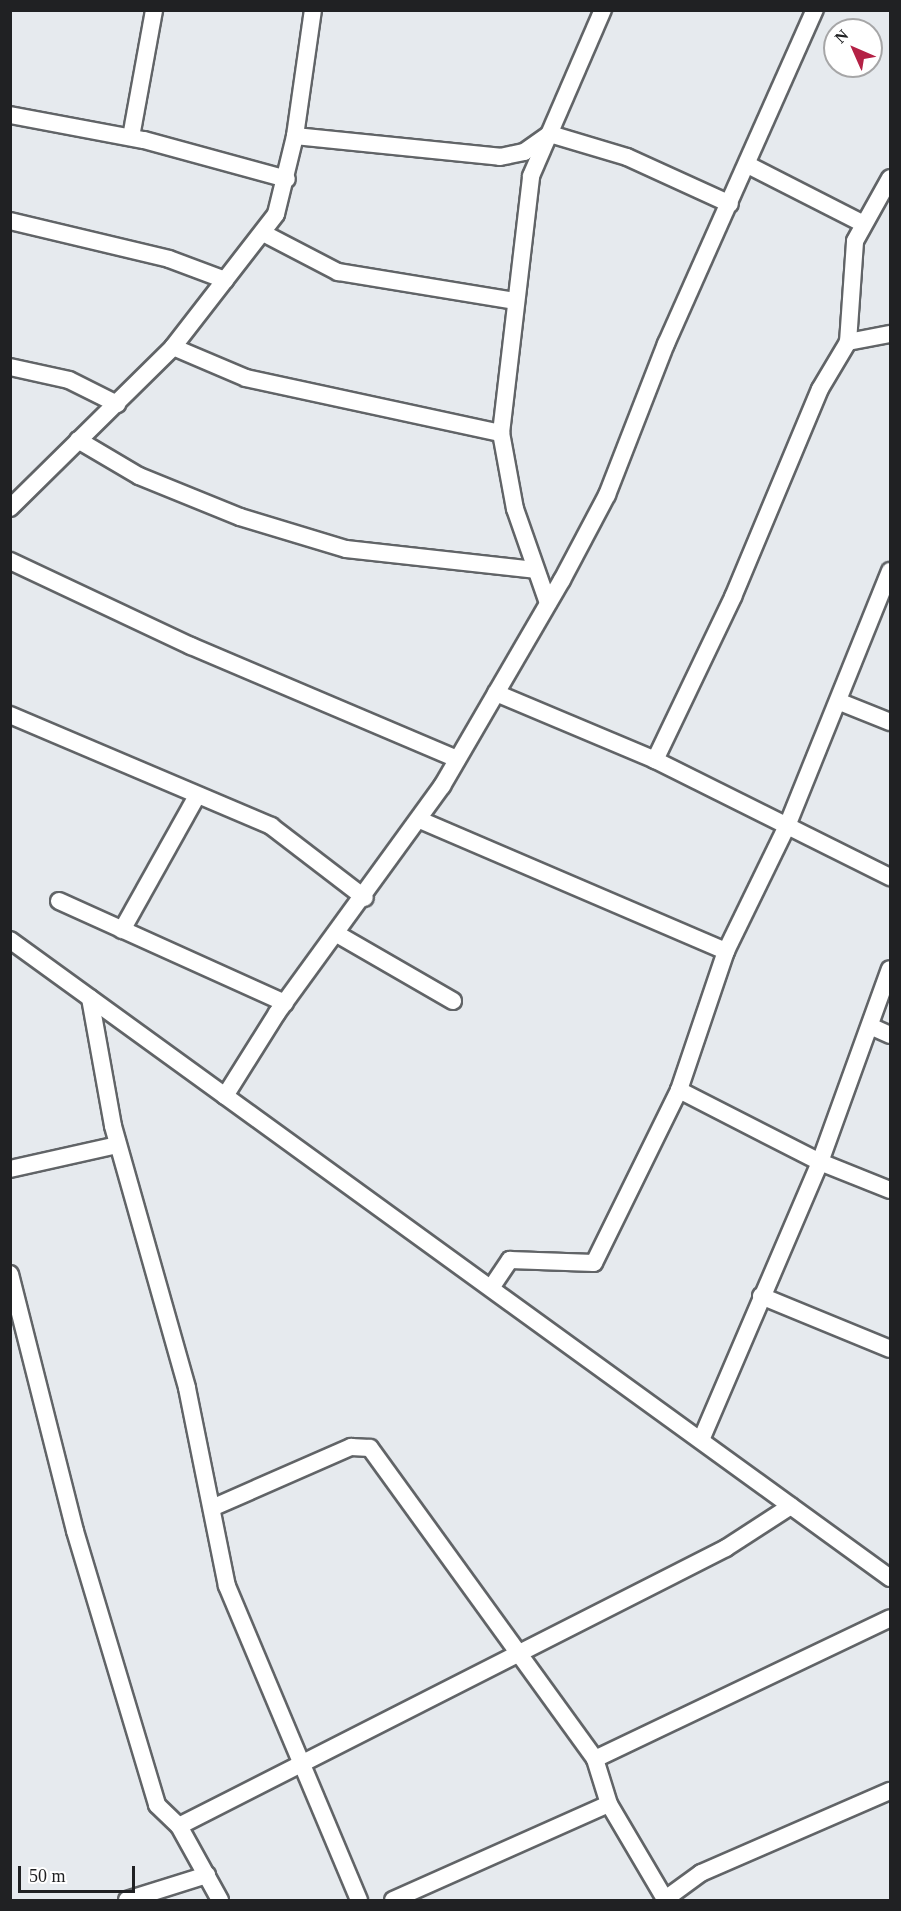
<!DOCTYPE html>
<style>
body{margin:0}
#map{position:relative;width:901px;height:1911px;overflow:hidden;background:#e6eaee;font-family:"Times New Roman",serif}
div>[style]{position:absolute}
.roads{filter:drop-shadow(2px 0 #616467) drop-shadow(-2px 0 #616467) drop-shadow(0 2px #616467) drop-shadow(0 -2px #616467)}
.street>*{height:16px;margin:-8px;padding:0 8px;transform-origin:8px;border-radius:8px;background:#fff}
span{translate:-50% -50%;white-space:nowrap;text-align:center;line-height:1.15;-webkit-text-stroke:6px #fff;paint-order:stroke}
.frame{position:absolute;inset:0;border:12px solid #202123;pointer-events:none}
.north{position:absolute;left:823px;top:18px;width:60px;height:60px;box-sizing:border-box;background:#fff;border:2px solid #a6a6a7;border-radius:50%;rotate:315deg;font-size:16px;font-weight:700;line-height:24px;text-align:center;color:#202123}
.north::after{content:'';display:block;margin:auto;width:21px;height:27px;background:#b42145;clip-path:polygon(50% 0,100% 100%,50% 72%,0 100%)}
.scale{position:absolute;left:18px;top:1866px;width:117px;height:27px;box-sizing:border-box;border:3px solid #202123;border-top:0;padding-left:8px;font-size:18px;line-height:21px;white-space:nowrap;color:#202123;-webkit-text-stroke:4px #fff;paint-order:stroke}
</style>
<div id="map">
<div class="roads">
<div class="street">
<i style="left:10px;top:115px;width:136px;rotate:10.6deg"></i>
<i style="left:144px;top:140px;width:148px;rotate:15.3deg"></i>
<i style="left:295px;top:136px;width:206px;rotate:5.8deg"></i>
<i style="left:500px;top:157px;width:25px;rotate:-12deg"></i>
<i style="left:524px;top:152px;width:32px;rotate:-35deg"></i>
<i style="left:550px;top:134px;width:80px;rotate:16.6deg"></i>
<i style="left:627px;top:157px;width:113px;rotate:24.5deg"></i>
<i style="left:131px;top:137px;width:129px;rotate:-79.7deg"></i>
<i style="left:748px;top:165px;width:128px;rotate:27deg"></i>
<i style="left:10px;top:221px;width:163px;rotate:13.4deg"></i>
<i style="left:169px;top:259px;width:60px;rotate:20.6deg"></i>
<i style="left:263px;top:233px;width:85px;rotate:27.5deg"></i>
<i style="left:338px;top:272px;width:180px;rotate:9.3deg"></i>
<i style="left:848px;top:342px;width:43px;rotate:-10.8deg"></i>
<i style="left:173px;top:347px;width:79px;rotate:23deg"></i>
<i style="left:246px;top:378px;width:261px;rotate:12.2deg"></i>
<i style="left:10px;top:367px;width:60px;rotate:12.4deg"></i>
<i style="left:69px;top:380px;width:54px;rotate:26.6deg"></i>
<i style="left:78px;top:440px;width:71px;rotate:30.5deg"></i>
<i style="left:139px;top:476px;width:109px;rotate:22.1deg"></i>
<i style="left:240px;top:517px;width:111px;rotate:16.8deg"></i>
<i style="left:346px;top:549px;width:190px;rotate:6.3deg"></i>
<i style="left:10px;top:508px;width:229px;rotate:-44.6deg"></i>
<i style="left:173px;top:347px;width:168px;rotate:-52.2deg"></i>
<i style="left:276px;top:214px;width:80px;rotate:-76.3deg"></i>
<i style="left:295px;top:136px;width:127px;rotate:-81.9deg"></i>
<i style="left:10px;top:561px;width:200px;rotate:25.2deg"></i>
<i style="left:191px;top:646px;width:289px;rotate:23deg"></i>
<i style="left:548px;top:603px;width:100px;rotate:-109.3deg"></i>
<i style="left:515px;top:509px;width:77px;rotate:-100.4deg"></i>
<i style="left:501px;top:433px;width:259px;rotate:-83.3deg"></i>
<i style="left:531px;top:176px;width:181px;rotate:-66.6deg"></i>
<i style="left:496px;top:693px;width:173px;rotate:22.8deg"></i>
<i style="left:655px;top:760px;width:263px;rotate:26.5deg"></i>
<i style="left:840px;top:702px;width:54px;rotate:21.8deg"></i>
<i style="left:10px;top:715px;width:284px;rotate:23deg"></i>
<i style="left:271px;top:826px;width:118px;rotate:37.5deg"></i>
<i style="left:655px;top:760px;width:181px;rotate:-64.4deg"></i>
<i style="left:733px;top:597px;width:225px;rotate:-67.3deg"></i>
<i style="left:820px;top:389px;width:55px;rotate:-59.2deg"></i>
<i style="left:848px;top:342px;width:101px;rotate:-86deg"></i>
<i style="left:855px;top:241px;width:72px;rotate:-60.9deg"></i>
<i style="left:420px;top:820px;width:333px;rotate:23.2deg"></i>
<i style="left:59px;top:901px;width:248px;rotate:24.3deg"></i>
<i style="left:122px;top:930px;width:154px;rotate:-60.8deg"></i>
<i style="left:337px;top:934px;width:134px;rotate:30deg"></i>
<i style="left:10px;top:940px;width:1087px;rotate:35.94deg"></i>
<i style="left:90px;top:998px;width:130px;rotate:79.8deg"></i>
<i style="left:113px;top:1126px;width:272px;rotate:74.2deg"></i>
<i style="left:187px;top:1388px;width:202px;rotate:78.6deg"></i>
<i style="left:227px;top:1586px;width:341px;rotate:67.2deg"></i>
<i style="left:870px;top:1026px;width:22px;rotate:24deg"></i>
<i style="left:679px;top:1090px;width:158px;rotate:27.1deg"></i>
<i style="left:820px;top:1162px;width:75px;rotate:21.8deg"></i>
<i style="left:225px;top:1096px;width:98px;rotate:-57.9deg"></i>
<i style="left:277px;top:1013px;width:281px;rotate:-54deg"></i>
<i style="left:442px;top:786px;width:238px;rotate:-59.8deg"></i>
<i style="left:562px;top:580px;width:96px;rotate:-62.1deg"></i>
<i style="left:607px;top:495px;width:162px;rotate:-68.7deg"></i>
<i style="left:666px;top:344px;width:366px;rotate:-66deg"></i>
<i style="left:10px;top:1169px;width:110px;rotate:-12.6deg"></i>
<i style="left:10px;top:1274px;width:265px;rotate:75.8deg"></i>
<i style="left:75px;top:1531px;width:286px;rotate:73.3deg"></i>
<i style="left:157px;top:1805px;width:30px;rotate:44deg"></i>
<i style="left:179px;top:1826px;width:85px;rotate:61deg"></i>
<i style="left:491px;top:1288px;width:34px;rotate:-56deg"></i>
<i style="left:510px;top:1260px;width:84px;rotate:2deg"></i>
<i style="left:594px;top:1263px;width:193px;rotate:-63.8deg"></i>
<i style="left:679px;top:1090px;width:147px;rotate:-71.3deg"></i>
<i style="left:726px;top:951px;width:139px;rotate:-64deg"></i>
<i style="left:787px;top:826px;width:275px;rotate:-68deg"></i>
<i style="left:761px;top:1296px;width:139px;rotate:22.3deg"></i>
<i style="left:701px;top:1440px;width:302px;rotate:-66.8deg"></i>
<i style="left:820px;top:1162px;width:205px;rotate:-70.1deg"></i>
<i style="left:214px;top:1507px;width:150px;rotate:-23.7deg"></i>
<i style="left:351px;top:1447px;width:19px;rotate:3deg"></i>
<i style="left:370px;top:1448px;width:384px;rotate:54.1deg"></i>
<i style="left:595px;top:1759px;width:47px;rotate:72.7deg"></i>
<i style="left:609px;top:1804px;width:110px;rotate:59.5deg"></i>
<i style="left:595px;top:1759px;width:327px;rotate:-25.5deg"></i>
<i style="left:179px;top:1826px;width:614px;rotate:-26.94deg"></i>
<i style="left:726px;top:1548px;width:77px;rotate:-32.9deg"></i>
<i style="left:127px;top:1900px;width:84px;rotate:-17.4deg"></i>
<i style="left:393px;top:1900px;width:236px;rotate:-24deg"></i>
<i style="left:664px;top:1900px;width:46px;rotate:-36.1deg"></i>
<i style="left:701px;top:1873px;width:206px;rotate:-23.5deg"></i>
</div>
</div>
<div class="frame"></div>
<div class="north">N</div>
<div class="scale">50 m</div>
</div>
